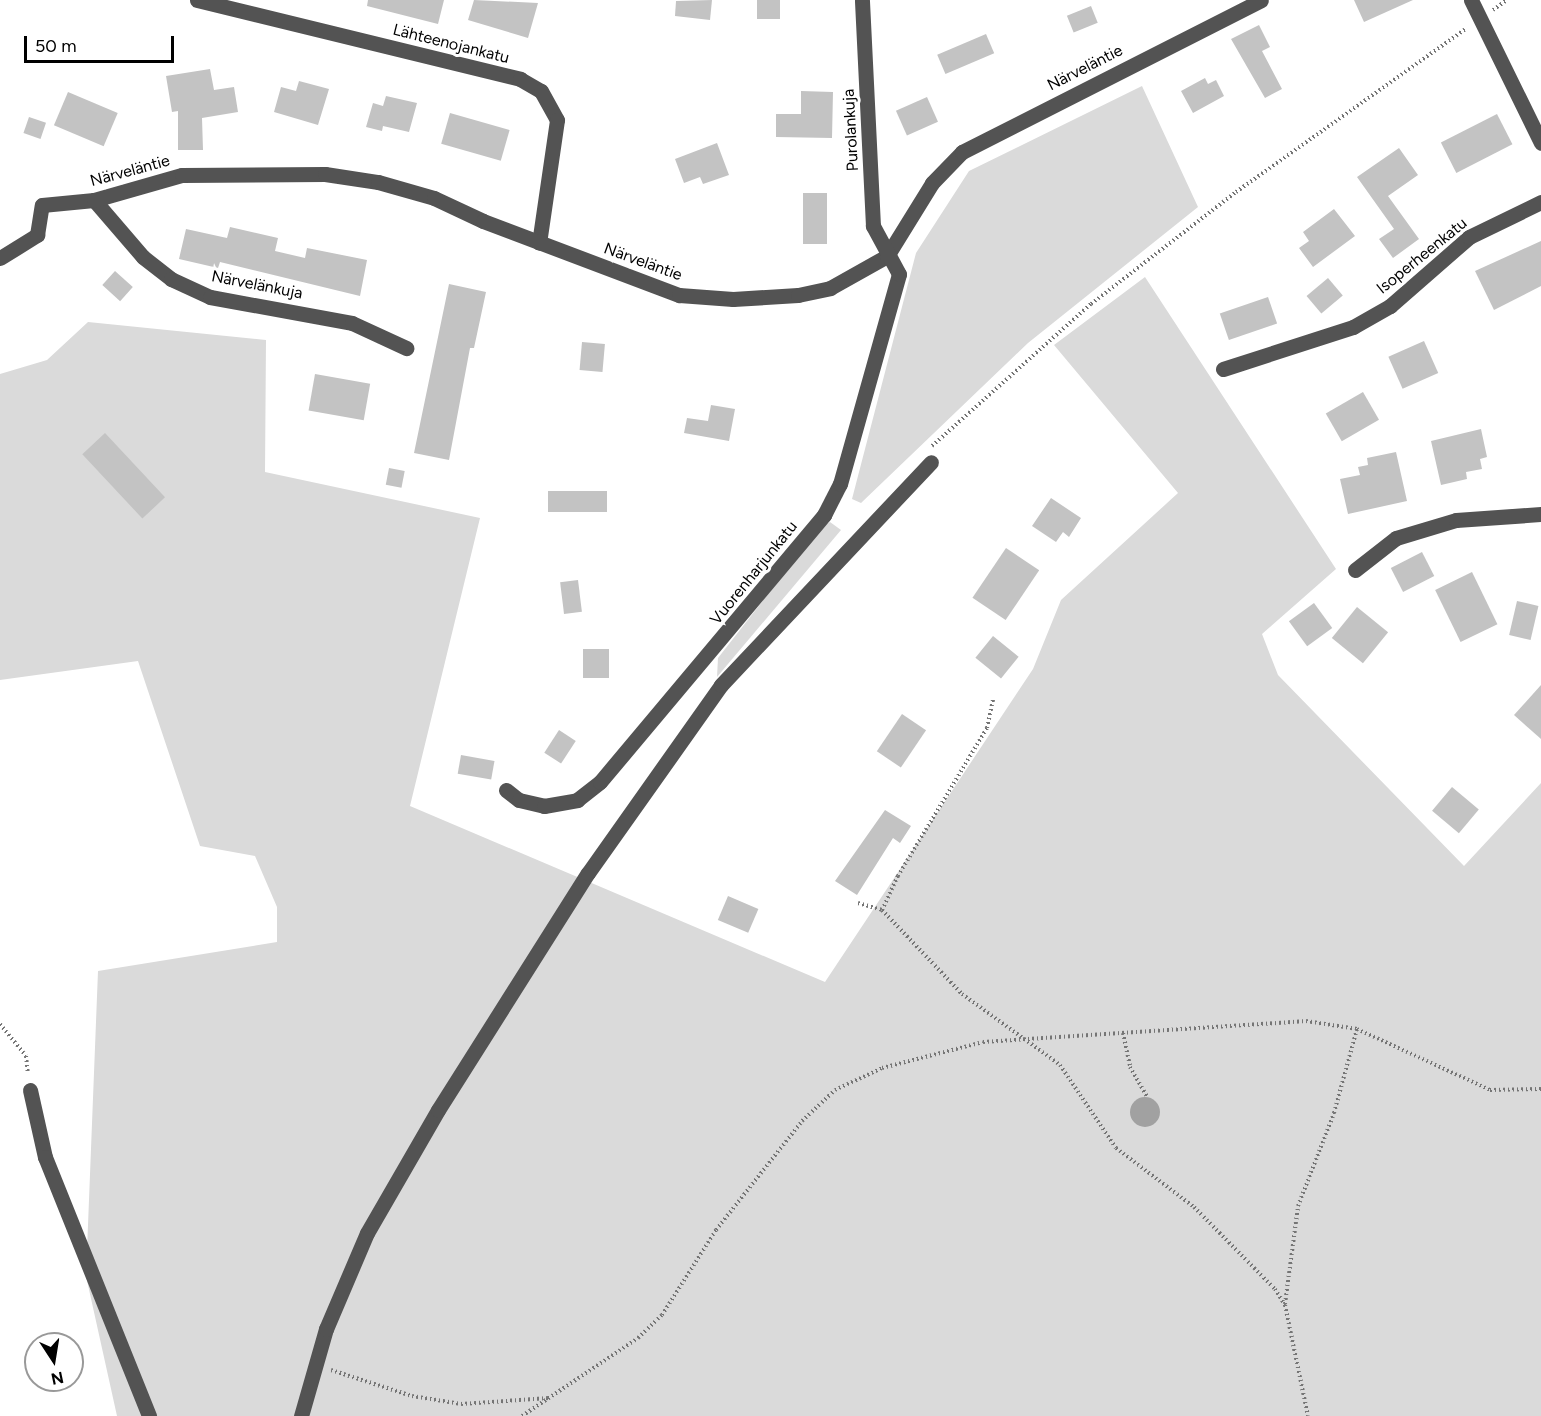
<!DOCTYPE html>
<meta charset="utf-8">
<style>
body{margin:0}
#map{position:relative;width:1541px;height:1416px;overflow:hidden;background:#fff;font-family:Figtree,sans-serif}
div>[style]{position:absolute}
.green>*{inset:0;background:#dadada}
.water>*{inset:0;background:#a1a1a1}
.round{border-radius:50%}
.building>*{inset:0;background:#c3c3c3;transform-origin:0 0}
.path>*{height:4px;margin-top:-2px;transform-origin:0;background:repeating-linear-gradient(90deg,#757575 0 1.5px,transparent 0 4.5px)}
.minor>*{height:15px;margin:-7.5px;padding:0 7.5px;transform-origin:7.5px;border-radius:7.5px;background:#535353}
span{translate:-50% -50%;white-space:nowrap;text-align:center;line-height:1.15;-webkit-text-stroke:6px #fff;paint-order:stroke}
.street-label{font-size:16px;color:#000}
.north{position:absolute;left:24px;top:1332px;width:60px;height:60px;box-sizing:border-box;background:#fff;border:2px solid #999;border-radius:50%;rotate:168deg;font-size:16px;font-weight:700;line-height:24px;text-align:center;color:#000}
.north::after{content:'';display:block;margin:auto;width:21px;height:27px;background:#000;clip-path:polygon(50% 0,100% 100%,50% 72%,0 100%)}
.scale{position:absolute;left:24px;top:36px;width:150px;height:27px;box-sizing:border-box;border:3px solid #000;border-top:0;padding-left:8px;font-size:18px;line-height:21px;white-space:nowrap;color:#000;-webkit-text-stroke:4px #fff;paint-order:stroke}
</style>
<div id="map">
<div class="green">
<i style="clip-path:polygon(1142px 86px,1198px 207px,1028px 343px,861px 503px,852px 499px,916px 253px,969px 171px)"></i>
<i style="clip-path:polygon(1145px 277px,1336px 569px,1262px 634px,1278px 675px,1464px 866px,1541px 783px,1541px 1416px,117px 1416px,86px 1276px,98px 971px,277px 942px,277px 907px,255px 856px,200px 846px,138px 661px,0 680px,0 374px,47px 360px,88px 322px,266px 340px,265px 472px,480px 518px,410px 806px,825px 982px,1033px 669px,1061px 600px,1178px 493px,1054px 345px)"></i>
<i style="clip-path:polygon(830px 522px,841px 530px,717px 677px,718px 658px,819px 529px)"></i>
</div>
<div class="water">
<i class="round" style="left:1130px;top:1097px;width:30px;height:30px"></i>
</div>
<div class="building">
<i style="clip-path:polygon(368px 0,444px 0,438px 24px,367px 6px)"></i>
<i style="clip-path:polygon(474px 0,538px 3px,528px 38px,468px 20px)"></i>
<i style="clip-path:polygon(712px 0,710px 20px,675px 16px,676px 1px)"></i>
<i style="left:757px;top:0;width:23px;height:19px"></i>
<i style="clip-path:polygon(1354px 0,1413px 0,1364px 22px)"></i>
<i style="left:1091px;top:6px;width:18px;height:26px;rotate:68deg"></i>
<i style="clip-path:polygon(1259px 25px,1270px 47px,1262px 51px,1282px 89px,1265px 98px,1231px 39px)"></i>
<i style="left:986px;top:34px;width:21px;height:53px;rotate:67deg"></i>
<i style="clip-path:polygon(210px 69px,214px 90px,234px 87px,238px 112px,202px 118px,203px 150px,178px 150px,178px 111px,172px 112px,166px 76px)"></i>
<i style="clip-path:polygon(1205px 78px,1208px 84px,1216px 80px,1224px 96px,1193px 113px,1181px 91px)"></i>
<i style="clip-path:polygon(299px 81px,329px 89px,318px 125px,274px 112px,281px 87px,296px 91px)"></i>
<i style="clip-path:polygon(801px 91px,833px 92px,832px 138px,776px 137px,776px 114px,801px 114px)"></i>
<i style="left:68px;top:92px;width:54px;height:36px;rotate:23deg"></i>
<i style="clip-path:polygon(386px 96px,417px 103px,409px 132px,383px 126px,382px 131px,366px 127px,373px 103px,383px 106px)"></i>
<i style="left:927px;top:97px;width:27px;height:34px;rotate:66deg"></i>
<i style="left:450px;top:113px;width:62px;height:32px;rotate:16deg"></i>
<i style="left:1497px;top:114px;width:34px;height:63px;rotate:63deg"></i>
<i style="left:29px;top:117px;width:18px;height:17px;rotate:19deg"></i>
<i style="clip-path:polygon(717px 143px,729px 175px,703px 184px,700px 177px,684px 183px,675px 159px)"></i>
<i style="clip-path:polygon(1399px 148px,1418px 175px,1388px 196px,1419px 239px,1393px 258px,1379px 239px,1394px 229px,1357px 177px)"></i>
<i style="left:803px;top:193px;width:24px;height:51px"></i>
<i style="clip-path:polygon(1334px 209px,1355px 236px,1313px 267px,1299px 248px,1309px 241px,1303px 232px)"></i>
<i style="clip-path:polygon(230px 227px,278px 238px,275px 251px,305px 258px,307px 248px,367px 260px,360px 296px,220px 262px,218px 268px,179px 259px,186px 229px,227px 238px)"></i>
<i style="clip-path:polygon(1541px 241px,1541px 286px,1494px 310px,1475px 271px)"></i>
<i style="left:115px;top:271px;width:24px;height:19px;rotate:42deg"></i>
<i style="left:1328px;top:278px;width:23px;height:28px;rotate:50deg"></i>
<i style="clip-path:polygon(449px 284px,486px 292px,474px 348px,470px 348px,449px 460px,414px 453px)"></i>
<i style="left:1268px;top:297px;width:28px;height:51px;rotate:71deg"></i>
<i style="left:1424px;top:341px;width:35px;height:39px;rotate:66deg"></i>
<i style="left:582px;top:342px;width:23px;height:28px;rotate:5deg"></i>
<i style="left:315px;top:374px;width:56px;height:37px;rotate:10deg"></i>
<i style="left:1363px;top:392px;width:32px;height:43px;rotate:60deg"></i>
<i style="clip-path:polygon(711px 405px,735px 409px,729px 441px,684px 433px,687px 418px,708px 421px)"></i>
<i style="clip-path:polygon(1481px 429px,1487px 457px,1480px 459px,1482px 469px,1466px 472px,1467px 479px,1441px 485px,1431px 441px)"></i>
<i style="left:105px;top:433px;width:88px;height:31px;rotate:47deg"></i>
<i style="clip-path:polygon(1396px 452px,1407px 501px,1348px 514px,1340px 479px,1360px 475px,1358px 467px,1368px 465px,1367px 458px)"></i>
<i style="left:389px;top:468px;width:16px;height:17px;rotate:11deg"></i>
<i style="left:607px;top:491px;width:21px;height:59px;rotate:90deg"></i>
<i style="clip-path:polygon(1051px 498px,1081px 518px,1069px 537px,1063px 532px,1056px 542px,1032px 526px)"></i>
<i style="left:1006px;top:548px;width:40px;height:60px;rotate:34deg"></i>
<i style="left:1422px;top:552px;width:27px;height:35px;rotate:63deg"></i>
<i style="left:1472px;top:572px;width:58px;height:41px;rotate:64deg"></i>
<i style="left:578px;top:580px;width:32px;height:18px;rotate:83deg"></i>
<i style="left:1517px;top:601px;width:22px;height:35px;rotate:13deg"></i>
<i style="left:1314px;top:603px;width:31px;height:31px;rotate:54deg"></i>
<i style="left:1357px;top:607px;width:40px;height:40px;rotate:39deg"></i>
<i style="left:993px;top:636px;width:33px;height:28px;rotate:39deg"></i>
<i style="left:583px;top:649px;width:26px;height:29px"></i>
<i style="clip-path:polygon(1541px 685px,1541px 739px,1514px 715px)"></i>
<i style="left:902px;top:714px;width:29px;height:45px;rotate:34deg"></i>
<i style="left:559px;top:730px;width:20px;height:27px;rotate:33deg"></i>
<i style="left:461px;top:755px;width:34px;height:19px;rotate:10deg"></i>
<i style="left:1452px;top:787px;width:35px;height:31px;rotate:40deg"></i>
<i style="clip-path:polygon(885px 810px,911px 826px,900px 843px,893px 838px,857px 895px,835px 881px)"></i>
<i style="left:728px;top:896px;width:33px;height:26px;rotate:23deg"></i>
</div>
<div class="path">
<i style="left:1493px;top:10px;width:17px;rotate:-36deg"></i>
<i style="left:932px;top:446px;width:213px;rotate:-41.8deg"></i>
<i style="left:1091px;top:304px;width:183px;rotate:-37.7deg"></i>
<i style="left:1236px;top:192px;width:283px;rotate:-35.4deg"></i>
<i style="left:858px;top:903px;width:25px;rotate:16deg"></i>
<i style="left:882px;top:910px;width:38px;rotate:-65deg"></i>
<i style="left:898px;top:876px;width:173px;rotate:-59deg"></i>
<i style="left:987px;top:728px;width:30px;rotate:-78deg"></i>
<i style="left:882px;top:910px;width:116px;rotate:46.4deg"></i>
<i style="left:962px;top:994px;width:121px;rotate:35.9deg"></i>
<i style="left:1060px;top:1065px;width:100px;rotate:56deg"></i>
<i style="left:1116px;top:1148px;width:98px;rotate:37.1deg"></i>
<i style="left:1194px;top:1207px;width:115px;rotate:45.4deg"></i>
<i style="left:1275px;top:1289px;width:19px;rotate:58deg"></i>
<i style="left:1285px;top:1305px;width:113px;rotate:78.3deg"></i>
<i style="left:0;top:1024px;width:41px;rotate:50.9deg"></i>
<i style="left:26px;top:1056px;width:18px;rotate:84deg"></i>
<i style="left:1123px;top:1033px;width:35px;rotate:78deg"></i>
<i style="left:1130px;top:1067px;width:34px;rotate:60deg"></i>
<i style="left:1285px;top:1304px;width:99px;rotate:-82.4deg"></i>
<i style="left:1298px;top:1206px;width:100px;rotate:-68.8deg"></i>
<i style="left:1334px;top:1113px;width:87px;rotate:-74.7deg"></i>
<i style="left:331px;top:1370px;width:85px;rotate:17.8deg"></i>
<i style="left:412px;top:1396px;width:50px;rotate:9.3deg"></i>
<i style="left:461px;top:1404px;width:88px;rotate:-3.9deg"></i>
<i style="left:522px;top:1416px;width:140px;rotate:-33.9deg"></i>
<i style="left:638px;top:1338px;width:33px;rotate:-44deg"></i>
<i style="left:662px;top:1315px;width:101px;rotate:-57.6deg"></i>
<i style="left:716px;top:1230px;width:139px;rotate:-51.7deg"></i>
<i style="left:802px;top:1121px;width:45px;rotate:-43.2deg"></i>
<i style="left:835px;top:1090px;width:52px;rotate:-25.1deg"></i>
<i style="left:882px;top:1068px;width:104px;rotate:-14.4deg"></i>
<i style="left:983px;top:1042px;width:324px;rotate:-3.7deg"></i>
<i style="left:1306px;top:1021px;width:52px;rotate:8.9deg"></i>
<i style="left:1357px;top:1029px;width:146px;rotate:24.6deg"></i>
<i style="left:1490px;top:1090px;width:51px;rotate:-1.1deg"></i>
</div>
<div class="minor">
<i style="left:197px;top:0;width:333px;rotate:13.7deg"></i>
<i style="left:520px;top:79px;width:24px;rotate:30deg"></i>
<i style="left:541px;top:91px;width:33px;rotate:61deg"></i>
<i style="left:557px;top:120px;width:124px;rotate:98.3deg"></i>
<i style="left:1471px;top:0;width:159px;rotate:63.9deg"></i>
<i style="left:94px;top:200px;width:75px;rotate:49.3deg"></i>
<i style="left:143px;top:257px;width:36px;rotate:38deg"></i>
<i style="left:171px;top:279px;width:43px;rotate:24.8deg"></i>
<i style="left:210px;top:297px;width:144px;rotate:10.4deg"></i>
<i style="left:352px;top:323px;width:60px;rotate:24.8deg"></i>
<i style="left:0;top:258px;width:44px;rotate:-31.9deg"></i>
<i style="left:37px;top:235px;width:30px;rotate:-81deg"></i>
<i style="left:42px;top:205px;width:52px;rotate:-5.5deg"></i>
<i style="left:94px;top:200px;width:91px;rotate:-15.9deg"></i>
<i style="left:182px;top:175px;width:143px;rotate:-0.4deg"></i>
<i style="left:325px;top:174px;width:54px;rotate:8.6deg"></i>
<i style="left:378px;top:182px;width:58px;rotate:15.9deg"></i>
<i style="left:434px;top:198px;width:54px;rotate:25.1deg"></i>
<i style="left:483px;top:221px;width:210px;rotate:20.7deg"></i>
<i style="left:679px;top:295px;width:54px;rotate:4.2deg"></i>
<i style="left:733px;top:299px;width:65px;rotate:-3.5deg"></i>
<i style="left:798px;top:295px;width:33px;rotate:-12deg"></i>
<i style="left:830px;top:288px;width:65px;rotate:-29.3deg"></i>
<i style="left:887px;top:256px;width:86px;rotate:-58.3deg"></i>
<i style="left:932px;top:183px;width:43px;rotate:-45.9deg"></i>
<i style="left:962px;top:152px;width:335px;rotate:-26.9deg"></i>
<i style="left:1223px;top:369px;width:137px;rotate:-17.9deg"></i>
<i style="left:1353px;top:327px;width:43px;rotate:-29.6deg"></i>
<i style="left:1390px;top:306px;width:105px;rotate:-41.1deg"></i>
<i style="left:1469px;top:237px;width:80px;rotate:-25.9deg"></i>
<i style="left:1355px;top:570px;width:52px;rotate:-38deg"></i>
<i style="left:1396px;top:538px;width:63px;rotate:-16.7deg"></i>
<i style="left:1456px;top:520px;width:85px;rotate:-4deg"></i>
<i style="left:506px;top:790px;width:16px;rotate:38deg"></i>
<i style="left:519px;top:800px;width:26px;rotate:13deg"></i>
<i style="left:544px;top:806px;width:34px;rotate:-10deg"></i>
<i style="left:577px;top:800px;width:29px;rotate:-38deg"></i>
<i style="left:600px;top:782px;width:349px;rotate:-50deg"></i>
<i style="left:824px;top:515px;width:35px;rotate:-63deg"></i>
<i style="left:840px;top:484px;width:218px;rotate:-74.3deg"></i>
<i style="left:899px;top:274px;width:55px;rotate:-118.4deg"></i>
<i style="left:873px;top:226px;width:226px;rotate:-92.8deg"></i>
<i style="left:30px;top:1090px;width:69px;rotate:77.4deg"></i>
<i style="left:45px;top:1157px;width:279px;rotate:68.1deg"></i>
<i style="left:301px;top:1416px;width:91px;rotate:-74deg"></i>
<i style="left:326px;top:1329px;width:104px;rotate:-66.9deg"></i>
<i style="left:367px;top:1233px;width:142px;rotate:-60deg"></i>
<i style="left:438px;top:1110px;width:280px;rotate:-57.7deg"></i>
<i style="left:588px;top:873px;width:230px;rotate:-54.7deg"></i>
<i style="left:721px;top:685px;width:306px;rotate:-46.7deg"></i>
</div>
<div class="street-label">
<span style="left:451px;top:44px;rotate:14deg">Lähteenojankatu</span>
<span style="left:1085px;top:68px;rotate:-27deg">Närveläntie</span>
<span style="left:851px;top:130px;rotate:-93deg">Purolankuja</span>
<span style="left:130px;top:171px;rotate:-15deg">Närveläntie</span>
<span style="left:1422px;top:256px;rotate:-39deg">Isoperheenkatu</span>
<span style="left:643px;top:262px;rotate:20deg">Närveläntie</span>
<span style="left:257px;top:285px;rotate:11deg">Närvelänkuja</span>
<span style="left:754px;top:573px;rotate:-51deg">Vuorenharjunkatu</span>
</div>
<div class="north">N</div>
<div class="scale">50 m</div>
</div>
